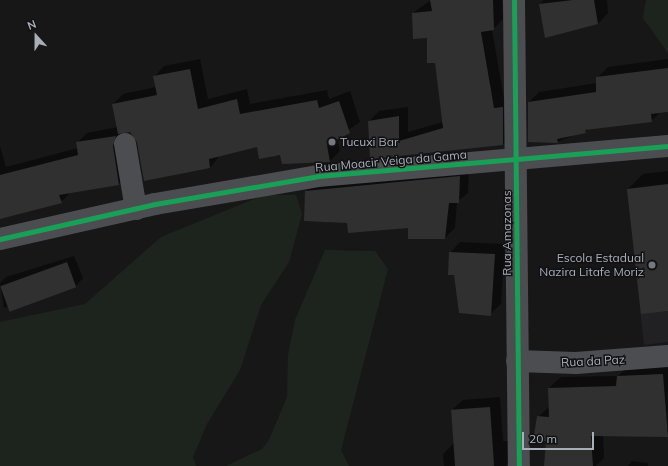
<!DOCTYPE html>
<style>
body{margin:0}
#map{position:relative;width:668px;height:466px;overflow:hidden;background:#171717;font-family:Mulish,sans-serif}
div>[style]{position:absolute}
.built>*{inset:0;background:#212123}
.green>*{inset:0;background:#1d241d}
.shadow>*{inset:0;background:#0007}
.building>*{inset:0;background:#303031;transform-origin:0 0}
.minor>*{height:22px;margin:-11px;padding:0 11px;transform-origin:11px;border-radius:11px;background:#4b4d50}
.cycleway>*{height:5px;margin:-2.5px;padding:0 2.5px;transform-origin:2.5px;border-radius:2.5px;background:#1a9f57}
.dots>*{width:11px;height:11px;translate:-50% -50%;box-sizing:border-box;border:2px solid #111113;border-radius:50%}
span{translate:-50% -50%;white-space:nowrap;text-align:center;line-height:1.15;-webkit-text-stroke:3px #111113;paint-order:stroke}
.poi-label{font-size:12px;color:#a8afb8}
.left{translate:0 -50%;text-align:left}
.right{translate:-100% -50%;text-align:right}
.street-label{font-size:12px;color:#a8afb8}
.north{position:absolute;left:16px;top:16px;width:40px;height:40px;-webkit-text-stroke:3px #111113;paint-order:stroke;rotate:339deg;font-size:11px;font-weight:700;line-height:16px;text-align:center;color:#a8afb8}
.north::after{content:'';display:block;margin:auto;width:14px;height:18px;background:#a8afb8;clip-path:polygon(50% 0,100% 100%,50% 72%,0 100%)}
.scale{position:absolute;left:522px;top:432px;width:72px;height:18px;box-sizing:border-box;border:2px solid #a8afb8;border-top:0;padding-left:5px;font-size:12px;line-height:14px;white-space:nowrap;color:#a8afb8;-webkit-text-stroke:3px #111113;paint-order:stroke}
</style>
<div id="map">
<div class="built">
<i style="clip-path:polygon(668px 184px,668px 342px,644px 345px,627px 189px)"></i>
</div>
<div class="green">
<i style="clip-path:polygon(646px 0,668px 0,668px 53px,643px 18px)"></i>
<i style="clip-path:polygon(264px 195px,296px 195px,302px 214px,289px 262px,261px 305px,240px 370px,207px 424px,193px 457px,196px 466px,0 466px,0 322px,85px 304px,161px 237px)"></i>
<i style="clip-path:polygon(325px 250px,375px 251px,388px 269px,341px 450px,349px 466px,226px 466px,262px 449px,269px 440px,287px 397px,288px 355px,295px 320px)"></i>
</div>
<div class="shadow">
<i style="clip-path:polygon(431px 0,502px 0,503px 19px,492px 30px,504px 99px,512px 97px,513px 134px,503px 144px,371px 158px,369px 121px,379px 111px,408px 107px,408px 132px,443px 122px,435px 62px,428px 37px,413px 13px)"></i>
<i style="clip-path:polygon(544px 0,607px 0,608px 13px,598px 24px,540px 4px)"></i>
<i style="clip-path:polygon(200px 59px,208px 99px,247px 89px,250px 104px,327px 90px,329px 99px,350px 91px,360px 122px,337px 138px,340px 151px,330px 161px,281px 154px,258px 146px,220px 155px,210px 168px,129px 131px,123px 132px,129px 174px,119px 184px,71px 192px,61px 202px,0 218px,0 146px,6px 167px,78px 148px,77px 143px,87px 133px,118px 127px,113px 104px,123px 94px,156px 87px,154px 77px,164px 66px)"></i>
<i style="clip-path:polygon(668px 59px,668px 112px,660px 113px,651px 121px,589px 129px,557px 142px,529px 102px,539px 92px,597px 83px,597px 78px,608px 67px)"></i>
<i style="clip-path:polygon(469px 167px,468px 193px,457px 202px,455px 228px,445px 238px,410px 226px,348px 222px,306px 191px,316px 182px)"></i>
<i style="clip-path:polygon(668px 171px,668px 310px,628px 189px,643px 174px)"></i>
<i style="clip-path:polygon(460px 242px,505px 244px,501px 304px,490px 314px,455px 274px,450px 253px)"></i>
<i style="clip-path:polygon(74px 256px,83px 278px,76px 286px,4px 308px,0 283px,6px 277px)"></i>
<i style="clip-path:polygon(668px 363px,668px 436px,603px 435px,604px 458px,596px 466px,545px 466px,547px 440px,538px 417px,550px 406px,549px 388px,561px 377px,618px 376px,629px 365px)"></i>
<i style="clip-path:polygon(500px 397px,503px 441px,509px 441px,510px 462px,506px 466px,444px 466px,443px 454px,454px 443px,452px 410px,463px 400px)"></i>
<i style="clip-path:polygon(632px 461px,648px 463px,648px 466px,628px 466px)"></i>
</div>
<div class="building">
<i style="clip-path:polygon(430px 0,493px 0,494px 30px,481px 32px,494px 108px,503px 107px,503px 145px,370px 159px,368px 121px,399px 116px,399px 141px,443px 128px,435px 63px,427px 63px,427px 38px,413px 39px,412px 13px,432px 11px)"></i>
<i style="clip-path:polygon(573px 0,594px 0,598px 24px,545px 38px,539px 4px)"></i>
<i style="clip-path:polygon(668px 68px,668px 112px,651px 114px,652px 122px,585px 130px,586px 133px,557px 139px,558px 143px,528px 142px,528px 102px,596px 92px,596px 77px)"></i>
<i style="clip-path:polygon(190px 69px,198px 109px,237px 99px,240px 114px,317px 100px,319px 108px,339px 101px,350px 133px,327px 145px,330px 162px,282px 164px,280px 155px,259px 159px,257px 147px,209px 159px,210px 168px,144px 181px,137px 142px,130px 132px,118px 134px,112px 104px,157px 95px,153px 76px)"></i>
<i style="clip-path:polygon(116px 136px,113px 146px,119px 185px,59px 195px,62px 203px,0 219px,0 175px,78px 155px,76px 142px)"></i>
<i style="clip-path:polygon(460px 176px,459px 203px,449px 203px,445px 239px,408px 239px,408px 228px,348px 233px,347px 223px,304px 221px,305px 191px)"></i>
<i style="clip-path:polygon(668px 184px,668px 311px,641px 314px,627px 189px)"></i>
<i style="clip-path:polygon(449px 252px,495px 254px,491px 316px,459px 313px,454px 275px,448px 275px)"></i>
<i style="left:67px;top:262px;width:27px;height:71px;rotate:70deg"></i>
<i style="clip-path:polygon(663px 374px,668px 437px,591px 436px,593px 466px,544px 466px,546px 441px,533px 441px,537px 416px,549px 417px,548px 388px,616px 386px,617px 376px)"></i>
<i style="left:490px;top:407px;width:59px;height:39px;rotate:86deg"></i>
</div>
<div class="minor">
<i style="left:514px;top:0;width:466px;rotate:89.4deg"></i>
<i style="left:125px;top:144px;width:66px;rotate:80.4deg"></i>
<i style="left:0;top:239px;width:159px;rotate:-12.7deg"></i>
<i style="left:155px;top:204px;width:165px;rotate:-9.7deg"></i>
<i style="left:318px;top:176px;width:351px;rotate:-4.9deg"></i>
<i style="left:517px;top:361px;width:59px;rotate:1.9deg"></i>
<i style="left:576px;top:363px;width:92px;rotate:-4.4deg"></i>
</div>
<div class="cycleway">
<i style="left:514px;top:0;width:466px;rotate:89.4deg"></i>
<i style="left:0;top:239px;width:159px;rotate:-12.7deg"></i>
<i style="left:155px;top:204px;width:165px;rotate:-9.7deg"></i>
<i style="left:318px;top:176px;width:351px;rotate:-4.9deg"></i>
</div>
<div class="dots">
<i style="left:332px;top:142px;background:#757a80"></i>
<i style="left:652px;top:265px;background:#757a80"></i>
</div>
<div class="poi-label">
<span class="left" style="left:340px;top:142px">Tucuxi Bar</span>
<span class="right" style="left:644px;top:265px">Escola Estadual<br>Nazira Litafe Moriz</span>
</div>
<div class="street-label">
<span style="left:391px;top:161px;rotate:-5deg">Rua Moacir Veiga da Gama</span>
<span style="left:507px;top:233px;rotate:-90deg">Rua Amazonas</span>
<span style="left:593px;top:361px;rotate:-3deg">Rua da Paz</span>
</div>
<div class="north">N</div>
<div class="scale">20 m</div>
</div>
